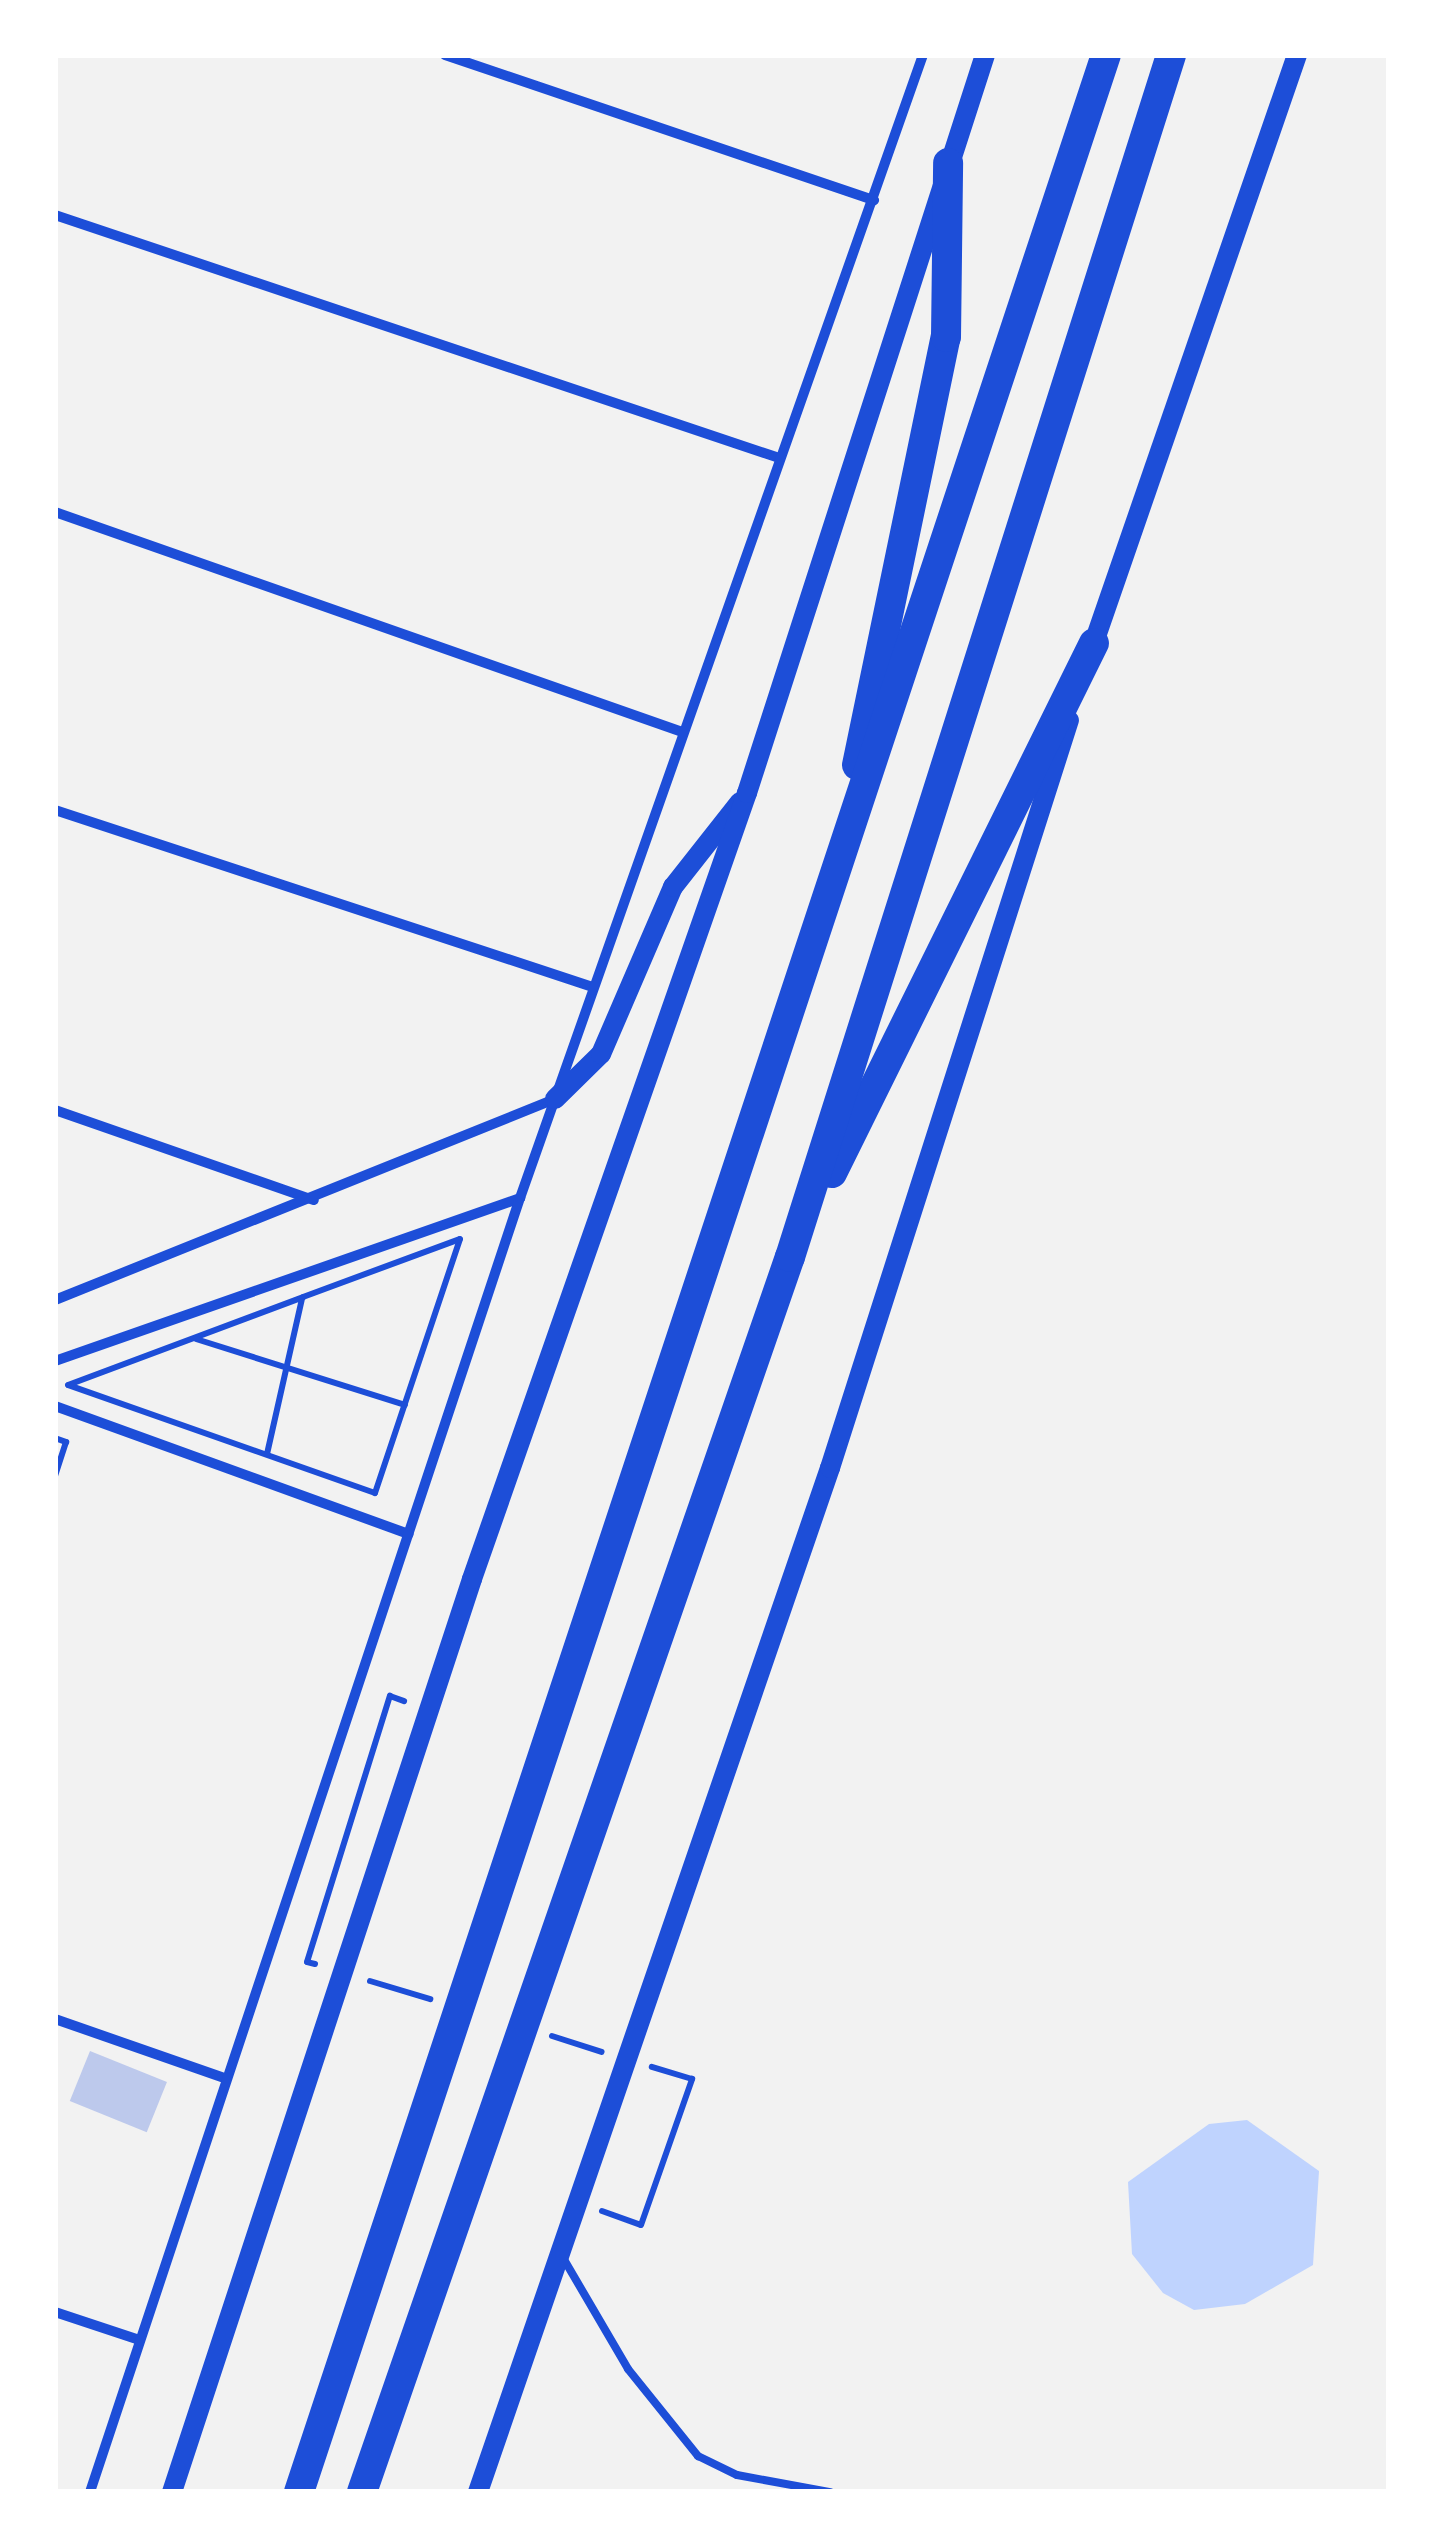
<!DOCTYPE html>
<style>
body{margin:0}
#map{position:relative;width:1444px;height:2547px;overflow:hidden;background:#f2f2f2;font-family:Manrope,sans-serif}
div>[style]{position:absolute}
.water>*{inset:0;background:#bfd3fe}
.building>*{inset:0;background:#bdc9ec;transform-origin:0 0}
.path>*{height:6px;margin:-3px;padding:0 3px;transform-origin:3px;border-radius:3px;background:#1d4ed8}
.service>*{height:8px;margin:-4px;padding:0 4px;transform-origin:4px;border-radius:4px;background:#1d4ed8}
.minor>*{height:10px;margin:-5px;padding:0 5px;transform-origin:5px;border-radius:5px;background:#1d4ed8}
.secondary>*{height:20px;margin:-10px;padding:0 10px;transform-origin:10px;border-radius:10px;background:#1d4ed8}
.motorway>*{height:30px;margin:-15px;padding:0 15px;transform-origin:15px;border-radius:15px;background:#1d4ed8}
span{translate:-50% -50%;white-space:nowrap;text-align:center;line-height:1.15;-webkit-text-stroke:10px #fff;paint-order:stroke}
.frame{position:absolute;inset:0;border:58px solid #fff;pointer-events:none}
</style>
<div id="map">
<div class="water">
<i style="clip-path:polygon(1247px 2120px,1319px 2171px,1313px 2265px,1245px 2304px,1194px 2310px,1163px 2293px,1132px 2254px,1128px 2182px,1209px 2124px)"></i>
</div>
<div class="building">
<i style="left:90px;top:2051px;width:83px;height:54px;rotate:22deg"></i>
</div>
<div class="path">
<i style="left:460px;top:1239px;width:268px;rotate:108.5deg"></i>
<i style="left:375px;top:1493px;width:325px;rotate:-160.6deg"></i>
<i style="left:68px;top:1385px;width:251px;rotate:-20.5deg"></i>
<i style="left:303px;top:1297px;width:167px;rotate:-20.3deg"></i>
<i style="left:196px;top:1339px;width:219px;rotate:17.5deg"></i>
<i style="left:55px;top:1438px;width:12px;rotate:20deg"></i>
<i style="left:66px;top:1442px;width:36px;rotate:108deg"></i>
<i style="left:267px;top:1454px;width:159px;rotate:-77.3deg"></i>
<i style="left:315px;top:1964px;width:8px;rotate:-166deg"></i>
<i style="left:307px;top:1962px;width:279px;rotate:-72.7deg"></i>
<i style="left:390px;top:1696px;width:15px;rotate:20deg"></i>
<i style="left:370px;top:1981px;width:63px;rotate:16.7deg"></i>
<i style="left:552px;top:2036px;width:52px;rotate:17.7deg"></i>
<i style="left:602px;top:2211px;width:41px;rotate:19.7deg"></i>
<i style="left:641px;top:2225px;width:155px;rotate:-70.7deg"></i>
<i style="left:692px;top:2079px;width:42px;rotate:-163.3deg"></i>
</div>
<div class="service">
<i style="left:562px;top:2256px;width:131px;rotate:59.7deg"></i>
<i style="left:628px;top:2369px;width:112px;rotate:51.2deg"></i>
<i style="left:698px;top:2456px;width:43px;rotate:26deg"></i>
<i style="left:737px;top:2475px;width:95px;rotate:10.4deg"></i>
</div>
<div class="minor">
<i style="left:445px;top:55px;width:453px;rotate:18.7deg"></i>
<i style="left:55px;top:215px;width:764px;rotate:18.55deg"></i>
<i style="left:55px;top:512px;width:664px;rotate:19.33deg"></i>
<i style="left:55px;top:810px;width:566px;rotate:18.21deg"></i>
<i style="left:55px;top:1110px;width:274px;rotate:19.2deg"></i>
<i style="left:55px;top:1300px;width:539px;rotate:-21.9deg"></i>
<i style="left:55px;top:1361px;width:493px;rotate:-19.3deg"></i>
<i style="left:55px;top:1406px;width:376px;rotate:19.9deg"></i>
<i style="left:55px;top:2019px;width:177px;rotate:19.2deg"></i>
<i style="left:55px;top:2312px;width:89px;rotate:18.4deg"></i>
<i style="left:90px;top:2492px;width:1364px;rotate:-71.62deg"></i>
<i style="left:520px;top:1198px;width:1212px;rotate:-70.58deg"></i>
</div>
<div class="secondary">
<i style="left:1090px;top:654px;width:634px;rotate:-70.94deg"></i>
<i style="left:555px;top:1099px;width:64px;rotate:-44.4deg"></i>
<i style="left:601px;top:1054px;width:182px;rotate:-66.7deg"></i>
<i style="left:673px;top:887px;width:108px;rotate:-51.8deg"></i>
<i style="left:172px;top:2492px;width:961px;rotate:-71.81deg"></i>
<i style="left:472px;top:1579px;width:833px;rotate:-70.72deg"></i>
<i style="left:747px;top:793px;width:775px;rotate:-72.13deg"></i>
<i style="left:478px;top:2492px;width:1083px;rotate:-71.03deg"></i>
<i style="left:830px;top:1468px;width:785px;rotate:-72.28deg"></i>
</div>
<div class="motorway">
<i style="left:857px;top:765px;width:437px;rotate:-78.3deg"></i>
<i style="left:946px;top:337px;width:174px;rotate:-89.3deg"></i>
<i style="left:832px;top:1173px;width:591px;rotate:-63.69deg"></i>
<i style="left:299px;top:2492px;width:2567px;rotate:-71.68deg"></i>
<i style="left:362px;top:2492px;width:1307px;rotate:-70.89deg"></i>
<i style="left:790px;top:1257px;width:1261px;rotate:-72.41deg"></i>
</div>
<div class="frame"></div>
</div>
